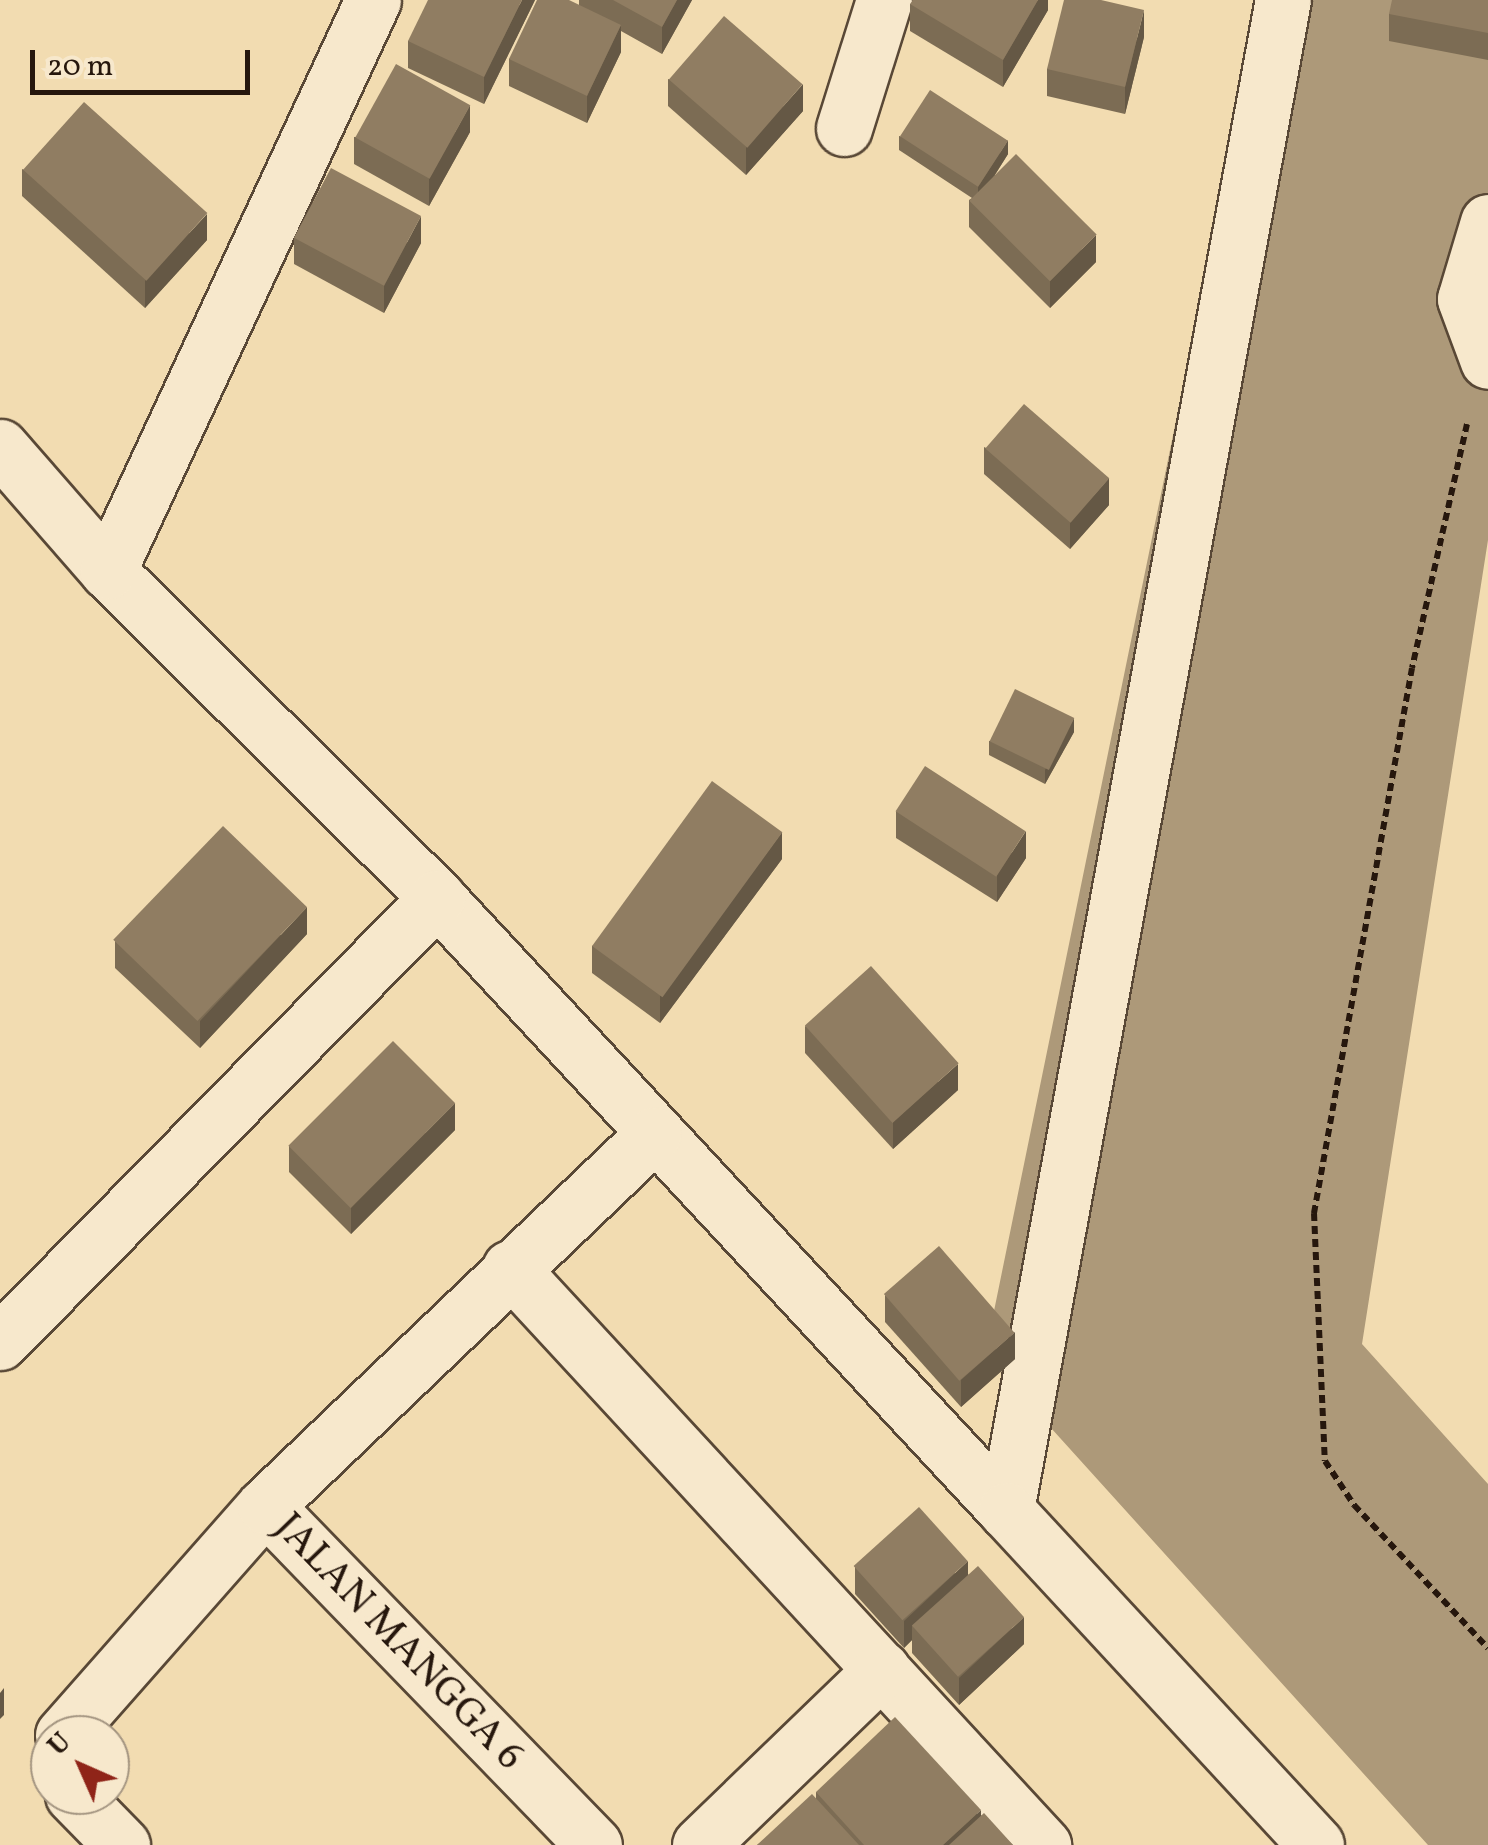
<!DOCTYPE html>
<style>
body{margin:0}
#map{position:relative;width:1488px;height:1845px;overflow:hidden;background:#f2dcb1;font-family:Vollkorn,serif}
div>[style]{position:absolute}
.water>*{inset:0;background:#ad9979}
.path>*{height:6px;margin-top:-3px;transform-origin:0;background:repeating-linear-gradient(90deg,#26170d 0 8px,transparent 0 13px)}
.roads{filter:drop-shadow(2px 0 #594836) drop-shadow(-2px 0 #594836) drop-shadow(0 2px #594836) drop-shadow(0 -2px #594836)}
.minor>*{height:55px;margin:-27.5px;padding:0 27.5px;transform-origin:27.5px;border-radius:27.5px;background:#f7e8cc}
.wall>*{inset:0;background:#7c6c54}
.shaded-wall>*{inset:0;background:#655845}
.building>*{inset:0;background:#907d62;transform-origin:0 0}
span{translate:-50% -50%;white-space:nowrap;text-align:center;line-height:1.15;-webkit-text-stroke:8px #f7e8cc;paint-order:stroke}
.street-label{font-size:40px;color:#26170d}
.north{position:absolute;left:30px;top:1715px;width:100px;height:100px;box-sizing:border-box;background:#f7e8cc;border:2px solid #a39480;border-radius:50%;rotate:315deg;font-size:28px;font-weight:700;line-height:40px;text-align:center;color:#26170d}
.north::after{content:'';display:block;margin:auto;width:35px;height:45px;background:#8f2418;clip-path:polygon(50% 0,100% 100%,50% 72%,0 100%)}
.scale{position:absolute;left:30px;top:50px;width:220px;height:45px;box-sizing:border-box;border:5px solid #26170d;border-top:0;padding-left:12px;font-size:30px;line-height:35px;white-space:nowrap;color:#26170d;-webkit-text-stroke:8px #f7e8cc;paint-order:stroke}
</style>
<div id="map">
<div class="water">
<i style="clip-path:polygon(1262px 0,1488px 0,1488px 540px,1362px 1344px,1488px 1484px,1488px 1845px,1428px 1845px,985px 1355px)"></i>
</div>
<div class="path">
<i style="left:1467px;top:424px;width:250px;rotate:102.7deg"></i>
<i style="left:1412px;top:668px;width:554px;rotate:100.19deg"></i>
<i style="left:1314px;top:1213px;width:248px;rotate:87.5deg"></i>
<i style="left:1325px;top:1461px;width:53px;rotate:56.6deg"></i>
<i style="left:1354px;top:1505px;width:196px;rotate:46.9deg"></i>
</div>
<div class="roads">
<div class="minor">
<i style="left:844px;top:128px;width:134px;rotate:-72.6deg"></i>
<i style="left:1488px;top:222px;width:80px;rotate:106.6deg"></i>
<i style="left:1465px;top:299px;width:66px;rotate:69.6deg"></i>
<i style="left:0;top:447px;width:164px;rotate:48.9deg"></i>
<i style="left:108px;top:571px;width:464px;rotate:44.8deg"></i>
<i style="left:437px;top:898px;width:836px;rotate:47.09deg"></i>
<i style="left:1006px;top:1510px;width:1535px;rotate:-79.61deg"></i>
<i style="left:108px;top:571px;width:629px;rotate:-65.1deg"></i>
<i style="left:510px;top:1268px;width:786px;rotate:47.27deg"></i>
<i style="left:0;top:1342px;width:623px;rotate:-45.46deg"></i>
<i style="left:1006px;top:1510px;width:456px;rotate:47.2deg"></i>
<i style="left:63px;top:1735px;width:305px;rotate:-48.6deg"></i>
<i style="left:73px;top:1795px;width:70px;rotate:45.6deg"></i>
<i style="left:594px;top:1845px;width:472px;rotate:-134.1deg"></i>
<i style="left:265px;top:1506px;width:537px;rotate:-43.72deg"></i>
<i style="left:700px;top:1845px;width:253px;rotate:-44deg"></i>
</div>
</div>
<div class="wall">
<i style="clip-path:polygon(535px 0,484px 104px,408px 68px,408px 41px)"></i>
<i style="clip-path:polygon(579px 0,692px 0,662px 54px,621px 31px,621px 52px,587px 123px,509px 86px,509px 59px,579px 5px)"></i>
<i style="clip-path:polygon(1048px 0,1048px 10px,1003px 87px,910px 31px,910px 4px)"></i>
<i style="clip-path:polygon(1488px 0,1488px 60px,1389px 41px,1389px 14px)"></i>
<i style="clip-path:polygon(1144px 37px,1125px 114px,1047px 96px,1047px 69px)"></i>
<i style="clip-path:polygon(668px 79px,803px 111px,746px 175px,668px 106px)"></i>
<i style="clip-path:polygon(470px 132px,429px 206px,354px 164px,354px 137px)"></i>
<i style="clip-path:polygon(899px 136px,1008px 154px,995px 175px,1096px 262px,1050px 308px,969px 227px,969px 200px,972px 198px,899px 150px)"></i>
<i style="clip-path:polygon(22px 169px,207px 240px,145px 308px,22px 196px)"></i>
<i style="clip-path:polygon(294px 238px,421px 243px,384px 313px,294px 264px)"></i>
<i style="clip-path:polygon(984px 447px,1109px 505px,1070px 549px,984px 474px)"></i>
<i style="clip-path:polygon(1074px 732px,1045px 784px,989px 755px,989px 741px)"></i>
<i style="clip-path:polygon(896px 811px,1026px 858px,997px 902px,896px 838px)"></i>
<i style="clip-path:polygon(782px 859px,660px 1023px,592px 973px,592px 946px)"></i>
<i style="clip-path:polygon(307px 934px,200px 1048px,115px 968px,115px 941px)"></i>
<i style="clip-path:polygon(805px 1026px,958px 1090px,893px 1149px,805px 1053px)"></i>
<i style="clip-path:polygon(455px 1130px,351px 1234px,289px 1172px,289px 1146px)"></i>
<i style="clip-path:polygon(885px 1295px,1015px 1359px,961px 1407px,885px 1322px)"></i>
<i style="clip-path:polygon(855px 1567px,968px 1574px,1024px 1644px,959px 1705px,912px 1653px,912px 1640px,904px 1648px,855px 1594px)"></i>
<i style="clip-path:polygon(816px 1792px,981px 1815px,1013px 1845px,757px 1845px,816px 1799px)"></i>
</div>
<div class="shaded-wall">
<i style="clip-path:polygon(522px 0,535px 0,484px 104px,484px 77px)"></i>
<i style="clip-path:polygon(677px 0,692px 0,662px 54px,662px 27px)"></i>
<i style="clip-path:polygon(1038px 0,1048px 0,1048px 10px,1003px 87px,1003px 60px)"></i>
<i style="clip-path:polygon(1144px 10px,1144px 37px,1125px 114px,1125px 87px)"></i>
<i style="clip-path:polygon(621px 25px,621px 52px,587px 123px,587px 96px)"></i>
<i style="clip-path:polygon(803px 84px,803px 111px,746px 175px,746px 148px)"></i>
<i style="clip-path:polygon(470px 105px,470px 132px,429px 206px,429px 179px)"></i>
<i style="clip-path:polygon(1008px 140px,1008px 154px,978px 201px,978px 187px)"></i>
<i style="clip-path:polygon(207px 214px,207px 240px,145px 308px,145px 281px)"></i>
<i style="clip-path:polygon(421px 216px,421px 243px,384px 313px,384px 286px)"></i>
<i style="clip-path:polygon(1096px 235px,1096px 262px,1050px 308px,1050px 281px)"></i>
<i style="clip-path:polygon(1109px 478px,1109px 505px,1070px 549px,1070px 522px)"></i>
<i style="clip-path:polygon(1074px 718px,1074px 732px,1045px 784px,1045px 770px)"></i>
<i style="clip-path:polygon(1026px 831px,1026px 858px,997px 902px,997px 875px)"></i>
<i style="clip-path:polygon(782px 832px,782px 859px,660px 1023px,660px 996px)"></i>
<i style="clip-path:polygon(307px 907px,307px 934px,200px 1048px,200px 1021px)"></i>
<i style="clip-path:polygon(958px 1064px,958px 1090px,893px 1149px,893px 1122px)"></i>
<i style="clip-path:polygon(455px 1103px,455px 1130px,351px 1234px,351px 1208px)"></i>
<i style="clip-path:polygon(1015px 1332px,1015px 1359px,961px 1407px,961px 1380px)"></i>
<i style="clip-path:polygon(968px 1561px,968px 1588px,912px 1626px,912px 1640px,904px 1648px,904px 1621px)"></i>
<i style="clip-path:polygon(1024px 1617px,1024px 1644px,959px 1705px,959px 1678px)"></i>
<i style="clip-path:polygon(4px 1688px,4px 1715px,0 1719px,0 1693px)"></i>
<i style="clip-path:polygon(981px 1810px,981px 1837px,973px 1845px,943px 1845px)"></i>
</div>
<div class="building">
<i style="clip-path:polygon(428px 0,522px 0,484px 77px,408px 41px)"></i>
<i style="clip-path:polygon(537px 0,569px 0,621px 25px,587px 96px,509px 59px)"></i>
<i style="clip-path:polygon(613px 0,677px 0,662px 27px)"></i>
<i style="clip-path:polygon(913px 0,1038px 0,1003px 60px,910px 4px)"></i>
<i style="clip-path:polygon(1064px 0,1101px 0,1144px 10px,1125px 87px,1047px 69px)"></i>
<i style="clip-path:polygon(1392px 0,1488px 0,1488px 33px,1389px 14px)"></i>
<i style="left:724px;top:16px;width:104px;height:84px;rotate:41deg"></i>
<i style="left:396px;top:64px;width:85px;height:84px;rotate:29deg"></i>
<i style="left:930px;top:90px;width:93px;height:55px;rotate:33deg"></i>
<i style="left:84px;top:102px;width:166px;height:91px;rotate:42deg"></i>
<i style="left:1016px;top:154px;width:114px;height:66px;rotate:45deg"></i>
<i style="left:331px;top:168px;width:102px;height:79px;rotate:28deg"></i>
<i style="left:1024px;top:404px;width:113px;height:59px;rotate:41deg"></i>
<i style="left:1015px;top:689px;width:66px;height:58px;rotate:26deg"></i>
<i style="left:925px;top:766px;width:120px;height:54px;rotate:33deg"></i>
<i style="left:712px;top:781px;width:87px;height:204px;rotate:36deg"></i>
<i style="left:223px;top:826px;width:117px;height:158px;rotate:44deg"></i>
<i style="left:871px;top:966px;width:131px;height:89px;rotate:48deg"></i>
<i style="left:393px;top:1041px;width:88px;height:148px;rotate:45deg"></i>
<i style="left:939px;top:1246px;width:115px;height:73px;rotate:49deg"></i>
<i style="left:919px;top:1507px;width:73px;height:88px;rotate:48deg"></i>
<i style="left:978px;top:1566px;width:69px;height:89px;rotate:48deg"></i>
<i style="clip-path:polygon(895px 1717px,981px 1810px,943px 1845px,864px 1845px,816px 1792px)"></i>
<i style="clip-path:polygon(812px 1794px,859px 1845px,757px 1845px)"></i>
<i style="clip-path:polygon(984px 1813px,1013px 1845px,949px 1845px)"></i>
</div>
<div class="street-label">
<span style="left:398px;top:1643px;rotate:46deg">JALAN MANGGA 6</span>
</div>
<div class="north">U</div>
<div class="scale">20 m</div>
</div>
